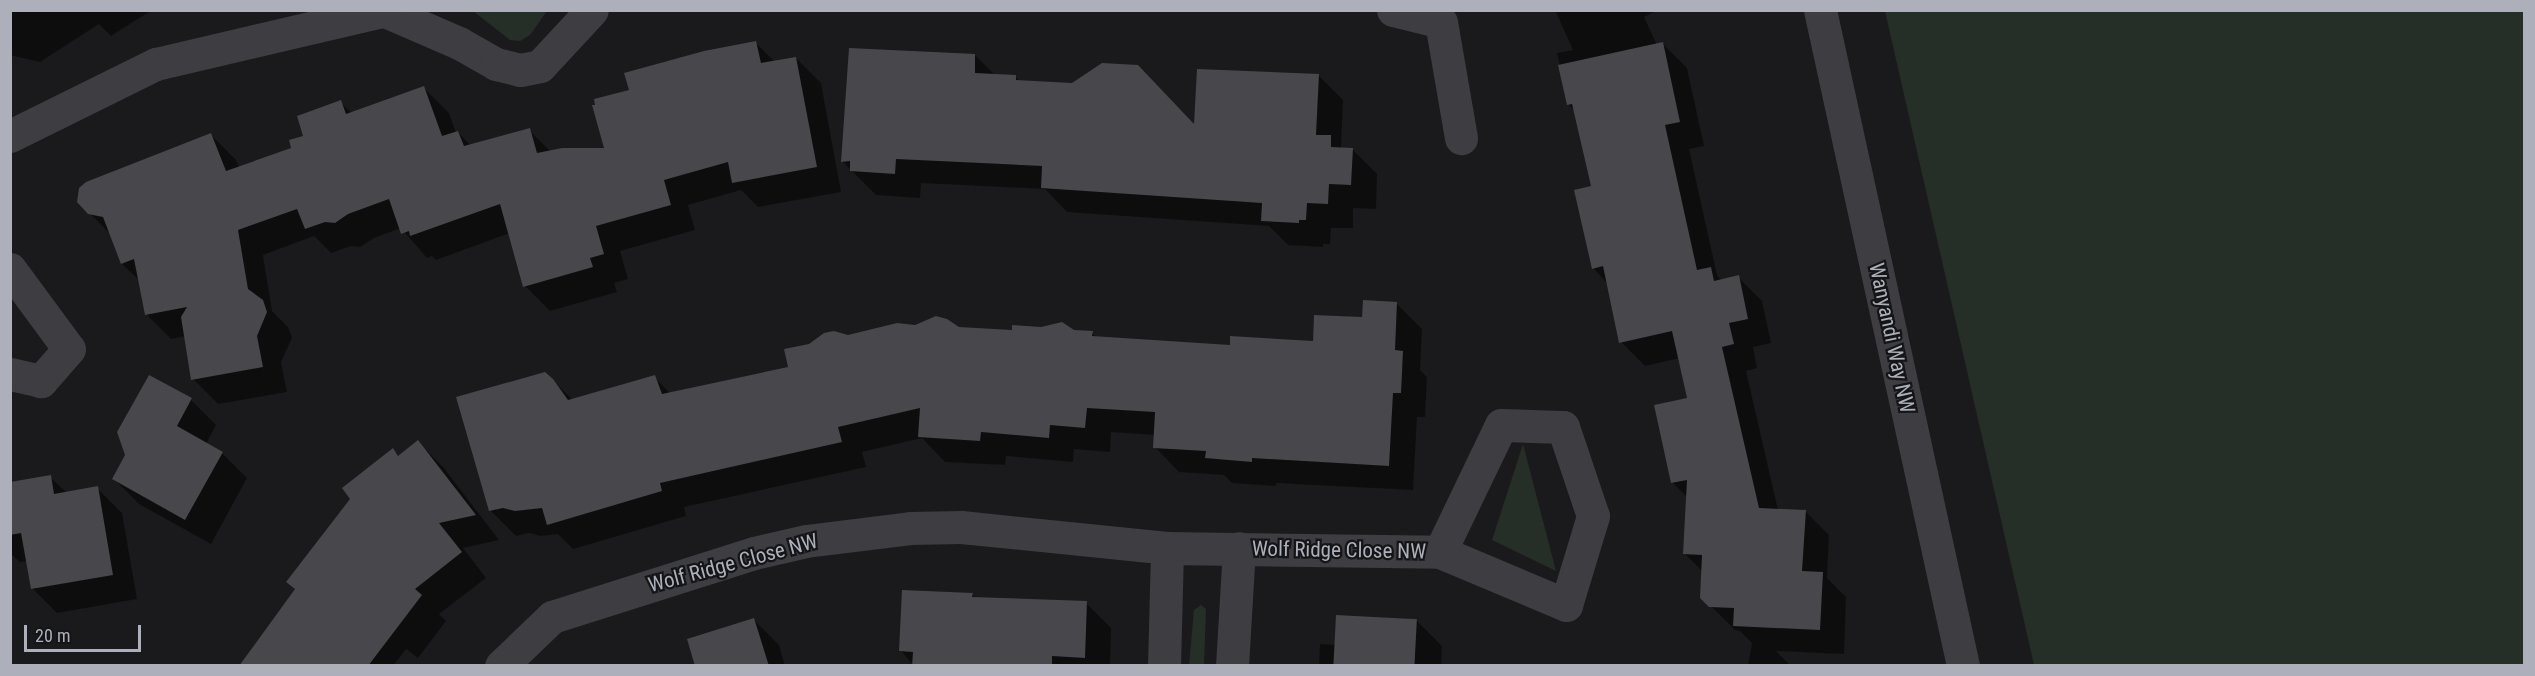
<!DOCTYPE html>
<style>
body{margin:0}
#map{position:relative;width:2535px;height:676px;overflow:hidden;background:#1a1a1c;font-family:"Roboto Condensed",sans-serif}
div>[style]{position:absolute}
.green>*{inset:0;background:#262e28}
.shadow>*{inset:0;background:#0007}
.building>*{inset:0;background:#47474c;transform-origin:0 0}
.minor>*{height:33px;margin:-16.5px;padding:0 16.5px;transform-origin:16.5px;border-radius:16.5px;background:#3d3d42}
span{translate:-50% -50%;white-space:nowrap;text-align:center;line-height:1.15;-webkit-text-stroke:4.5px #151517;paint-order:stroke}
.street-label{font-size:21px;color:#adb0ba}
.frame{position:absolute;inset:0;border:12px solid #adb0ba;pointer-events:none}
.scale{position:absolute;left:24px;top:625px;width:117px;height:27px;box-sizing:border-box;border:3px solid #adb0ba;border-top:0;padding-left:8px;font-size:18px;line-height:21px;white-space:nowrap;color:#adb0ba;-webkit-text-stroke:4px #151517;paint-order:stroke}
</style>
<div id="map">
<div class="green">
<i style="clip-path:polygon(473px 11px,547px 11px,530px 35px,520px 41px,510px 40px)"></i>
<i style="clip-path:polygon(1885px 11px,2524px 11px,2524px 665px,2034px 665px)"></i>
<i style="clip-path:polygon(1523px 444px,1556px 571px,1492px 540px)"></i>
<i style="clip-path:polygon(1201px 605px,1206px 609px,1204px 665px,1189px 665px,1194px 610px)"></i>
</div>
<div class="shadow">
<i style="clip-path:polygon(10px 10px,152px 10px,111px 36px,99px 24px,40px 62px,10px 55px)"></i>
<i style="clip-path:polygon(1555px 10px,1658px 10px,1644px 17px,1657px 45px,1663px 44px,1687px 68px,1704px 146px,1689px 149px,1717px 275px,1722px 281px,1738px 277px,1762px 301px,1771px 343px,1753px 347px,1757px 368px,1746px 371px,1778px 510px,1805px 511px,1829px 535px,1827px 578px,1846px 597px,1844px 654px,1776px 651px,1791px 666px,1748px 666px,1752px 643px,1740px 631px,1735px 630px,1702px 597px,1703px 572px,1684px 553px,1687px 497px,1673px 483px,1656px 407px,1689px 399px,1680px 358px,1645px 366px,1621px 342px,1608px 284px,1593px 268px,1592px 188px,1575px 111px,1569px 105px,1557px 53px,1573px 50px)"></i>
<i style="clip-path:polygon(756px 43px,775px 62px,796px 58px,821px 83px,841px 192px,758px 207px,741px 190px,688px 205px,695px 230px,620px 251px,628px 279px,614px 283px,617px 292px,550px 311px,525px 286px,510px 233px,436px 260px,432px 256px,427px 258px,401px 228px,374px 238px,360px 247px,351px 246px,331px 253px,314px 236px,263px 255px,272px 311px,288px 327px,292px 338px,281px 362px,287px 392px,218px 404px,193px 379px,186px 336px,171px 339px,146px 314px,140px 281px,122px 264px,112px 236px,78px 201px,211px 135px,236px 160px,239px 168px,293px 149px,340px 102px,352px 113px,424px 88px,449px 113px,456px 133px,458px 132px,471px 146px,529px 130px,551px 152px,606px 149px,631px 91px)"></i>
<i style="clip-path:polygon(850px 50px,975px 55px,996px 76px,1015px 77px,1021px 82px,1195px 126px,1318px 75px,1343px 100px,1341px 148px,1352px 149px,1377px 174px,1376px 209px,1353px 208px,1353px 228px,1331px 228px,1330px 244px,1323px 244px,1323px 247px,1288px 245px,1269px 226px,1067px 212px,1045px 189px,921px 183px,920px 198px,876px 195px,843px 162px)"></i>
<i style="clip-path:polygon(1397px 304px,1422px 329px,1420px 370px,1427px 377px,1425px 417px,1417px 417px,1413px 490px,1276px 483px,1276px 486px,1232px 483px,1224px 475px,1179px 472px,1155px 447px,1155px 435px,1111px 432px,1110px 452px,1074px 449px,1073px 462px,1006px 456px,1005px 465px,945px 462px,922px 438px,862px 452px,866px 467px,684px 507px,686px 516px,573px 549px,558px 534px,541px 536px,529px 533px,516px 536px,491px 511px,458px 399px,552px 380px,573px 400px,654px 377px,671px 394px,790px 368px,848px 336px,958px 329px,1073px 331px,1092px 333px,1097px 338px,1231px 347px,1314px 343px)"></i>
<i style="clip-path:polygon(150px 377px,191px 400px,216px 425px,206px 444px,222px 453px,247px 478px,211px 544px,139px 504px,114px 479px,127px 456px)"></i>
<i style="clip-path:polygon(418px 442px,443px 467px,499px 540px,463px 548px,486px 578px,439px 614px,446px 621px,418px 658px,406px 649px,393px 666px,241px 666px,296px 590px,393px 450px,399px 457px)"></i>
<i style="clip-path:polygon(50px 477px,67px 493px,97px 488px,122px 513px,137px 599px,57px 613px,32px 588px,28px 561px,20px 562px,10px 553px,10px 483px)"></i>
<i style="clip-path:polygon(972px 595px,976px 598px,1086px 603px,1111px 628px,1110px 666px,914px 666px,901px 651px)"></i>
<i style="clip-path:polygon(754px 620px,779px 645px,785px 666px,696px 666px)"></i>
<i style="clip-path:polygon(1417px 621px,1442px 646px,1441px 666px,1319px 666px,1320px 644px,1336px 645px)"></i>
</div>
<div class="building">
<i style="clip-path:polygon(756px 41px,761px 63px,796px 57px,817px 167px,732px 183px,728px 162px,664px 180px,671px 205px,596px 226px,604px 254px,590px 258px,593px 267px,523px 287px,500px 204px,410px 236px,409px 231px,401px 234px,389px 199px,348px 214px,335px 223px,325px 222px,305px 229px,297px 209px,238px 230px,248px 289px,263px 300px,267px 312px,257px 336px,263px 367px,191px 380px,181px 317px,187px 307px,145px 315px,134px 259px,121px 264px,103px 217px,88px 214px,77px 202px,79px 188px,86px 182px,211px 133px,226px 171px,291px 148px,289px 140px,303px 136px,297px 116px,341px 100px,346px 114px,424px 86px,442px 136px,458px 131px,464px 146px,530px 128px,537px 153px,562px 148px,604px 148px,592px 105px,595px 105px,594px 99px,629px 90px,624px 73px,704px 51px)"></i>
<i style="clip-path:polygon(1663px 42px,1680px 122px,1665px 125px,1697px 270px,1711px 267px,1714px 281px,1739px 275px,1748px 319px,1729px 323px,1734px 344px,1722px 347px,1759px 508px,1806px 510px,1802px 571px,1823px 572px,1820px 630px,1733px 626px,1734px 608px,1709px 607px,1700px 598px,1702px 555px,1683px 554px,1687px 480px,1671px 483px,1654px 405px,1687px 398px,1672px 331px,1619px 343px,1603px 266px,1592px 269px,1574px 190px,1591px 186px,1572px 104px,1567px 105px,1558px 65px)"></i>
<i style="clip-path:polygon(849px 48px,975px 54px,975px 73px,1016px 75px,1016px 80px,1072px 83px,1102px 63px,1138px 65px,1194px 124px,1197px 69px,1319px 74px,1316px 135px,1331px 135px,1331px 147px,1353px 148px,1351px 185px,1329px 184px,1328px 204px,1307px 203px,1306px 220px,1299px 220px,1299px 223px,1261px 221px,1262px 203px,1041px 188px,1042px 166px,896px 159px,895px 174px,850px 171px,850px 161px,841px 162px)"></i>
<i style="clip-path:polygon(1363px 300px,1397px 302px,1395px 350px,1403px 351px,1401px 393px,1393px 393px,1389px 466px,1252px 458px,1252px 462px,1205px 458px,1206px 451px,1153px 448px,1155px 412px,1087px 408px,1085px 428px,1050px 425px,1049px 438px,981px 432px,980px 441px,918px 437px,920px 408px,838px 427px,842px 442px,660px 483px,662px 491px,547px 525px,542px 508px,515px 511px,503px 508px,489px 511px,456px 397px,545px 372px,553px 379px,568px 400px,655px 375px,662px 394px,788px 367px,784px 349px,809px 344px,824px 333px,834px 331px,848px 335px,897px 323px,915px 325px,936px 316px,947px 319px,959px 327px,1012px 330px,1012px 325px,1041px 327px,1062px 322px,1074px 330px,1093px 331px,1092px 336px,1230px 345px,1230px 336px,1313px 341px,1314px 315px,1362px 317px)"></i>
<i style="clip-path:polygon(149px 375px,192px 398px,177px 426px,223px 452px,185px 520px,112px 479px,125px 455px,117px 432px)"></i>
<i style="clip-path:polygon(418px 440px,476px 515px,439px 523px,462px 552px,415px 589px,422px 595px,368px 666px,239px 666px,295px 589px,286px 582px,350px 499px,342px 488px,393px 448px,398px 456px)"></i>
<i style="clip-path:polygon(51px 475px,54px 494px,98px 486px,113px 575px,31px 589px,21px 533px,10px 535px,10px 482px)"></i>
<i style="clip-path:polygon(902px 590px,973px 593px,972px 597px,1087px 601px,1085px 658px,1052px 656px,1052px 666px,912px 666px,913px 652px,899px 651px)"></i>
<i style="left:1336px;top:615px;width:81px;height:51px;rotate:3deg"></i>
<i style="clip-path:polygon(754px 618px,769px 666px,695px 666px,687px 639px)"></i>
</div>
<div class="minor">
<i style="left:383px;top:10px;width:83px;rotate:23.5deg"></i>
<i style="left:459px;top:43px;width:43px;rotate:29.6deg"></i>
<i style="left:496px;top:64px;width:25px;rotate:14deg"></i>
<i style="left:520px;top:70px;width:20px;rotate:-11deg"></i>
<i style="left:540px;top:66px;width:76px;rotate:-47.1deg"></i>
<i style="left:1393px;top:10px;width:49px;rotate:14deg"></i>
<i style="left:1441px;top:22px;width:118px;rotate:80.2deg"></i>
<i style="left:1820px;top:10px;width:671px;rotate:77.7deg"></i>
<i style="left:10px;top:136px;width:163px;rotate:-26.3deg"></i>
<i style="left:156px;top:64px;width:237px;rotate:-13.2deg"></i>
<i style="left:10px;top:269px;width:99px;rotate:53.6deg"></i>
<i style="left:69px;top:349px;width:43px;rotate:131.2deg"></i>
<i style="left:41px;top:381px;width:32px;rotate:-167deg"></i>
<i style="left:501px;top:666px;width:71px;rotate:-43.9deg"></i>
<i style="left:552px;top:617px;width:212px;rotate:-17.6deg"></i>
<i style="left:754px;top:553px;width:53px;rotate:-13deg"></i>
<i style="left:806px;top:541px;width:105px;rotate:-7.1deg"></i>
<i style="left:910px;top:528px;width:51px;rotate:-1.1deg"></i>
<i style="left:961px;top:527px;width:207px;rotate:5.8deg"></i>
<i style="left:1167px;top:548px;width:273px;rotate:0.8deg"></i>
<i style="left:1440px;top:552px;width:137px;rotate:22.8deg"></i>
<i style="left:1566px;top:605px;width:93px;rotate:-73.1deg"></i>
<i style="left:1593px;top:516px;width:94px;rotate:-108.6deg"></i>
<i style="left:1563px;top:427px;width:62px;rotate:-178.2deg"></i>
<i style="left:1501px;top:425px;width:141px;rotate:115.7deg"></i>
<i style="left:1164px;top:666px;width:118px;rotate:-88.5deg"></i>
<i style="left:1232px;top:666px;width:118px;rotate:-86.6deg"></i>
</div>
<div class="street-label">
<span style="left:1892px;top:338px;rotate:78deg">Wanyandi Way NW</span>
<span style="left:1339px;top:550px;rotate:1deg">Wolf Ridge Close NW</span>
<span style="left:733px;top:563px;rotate:-15deg">Wolf Ridge Close NW</span>
</div>
<div class="frame"></div>
<div class="scale">20 m</div>
</div>
